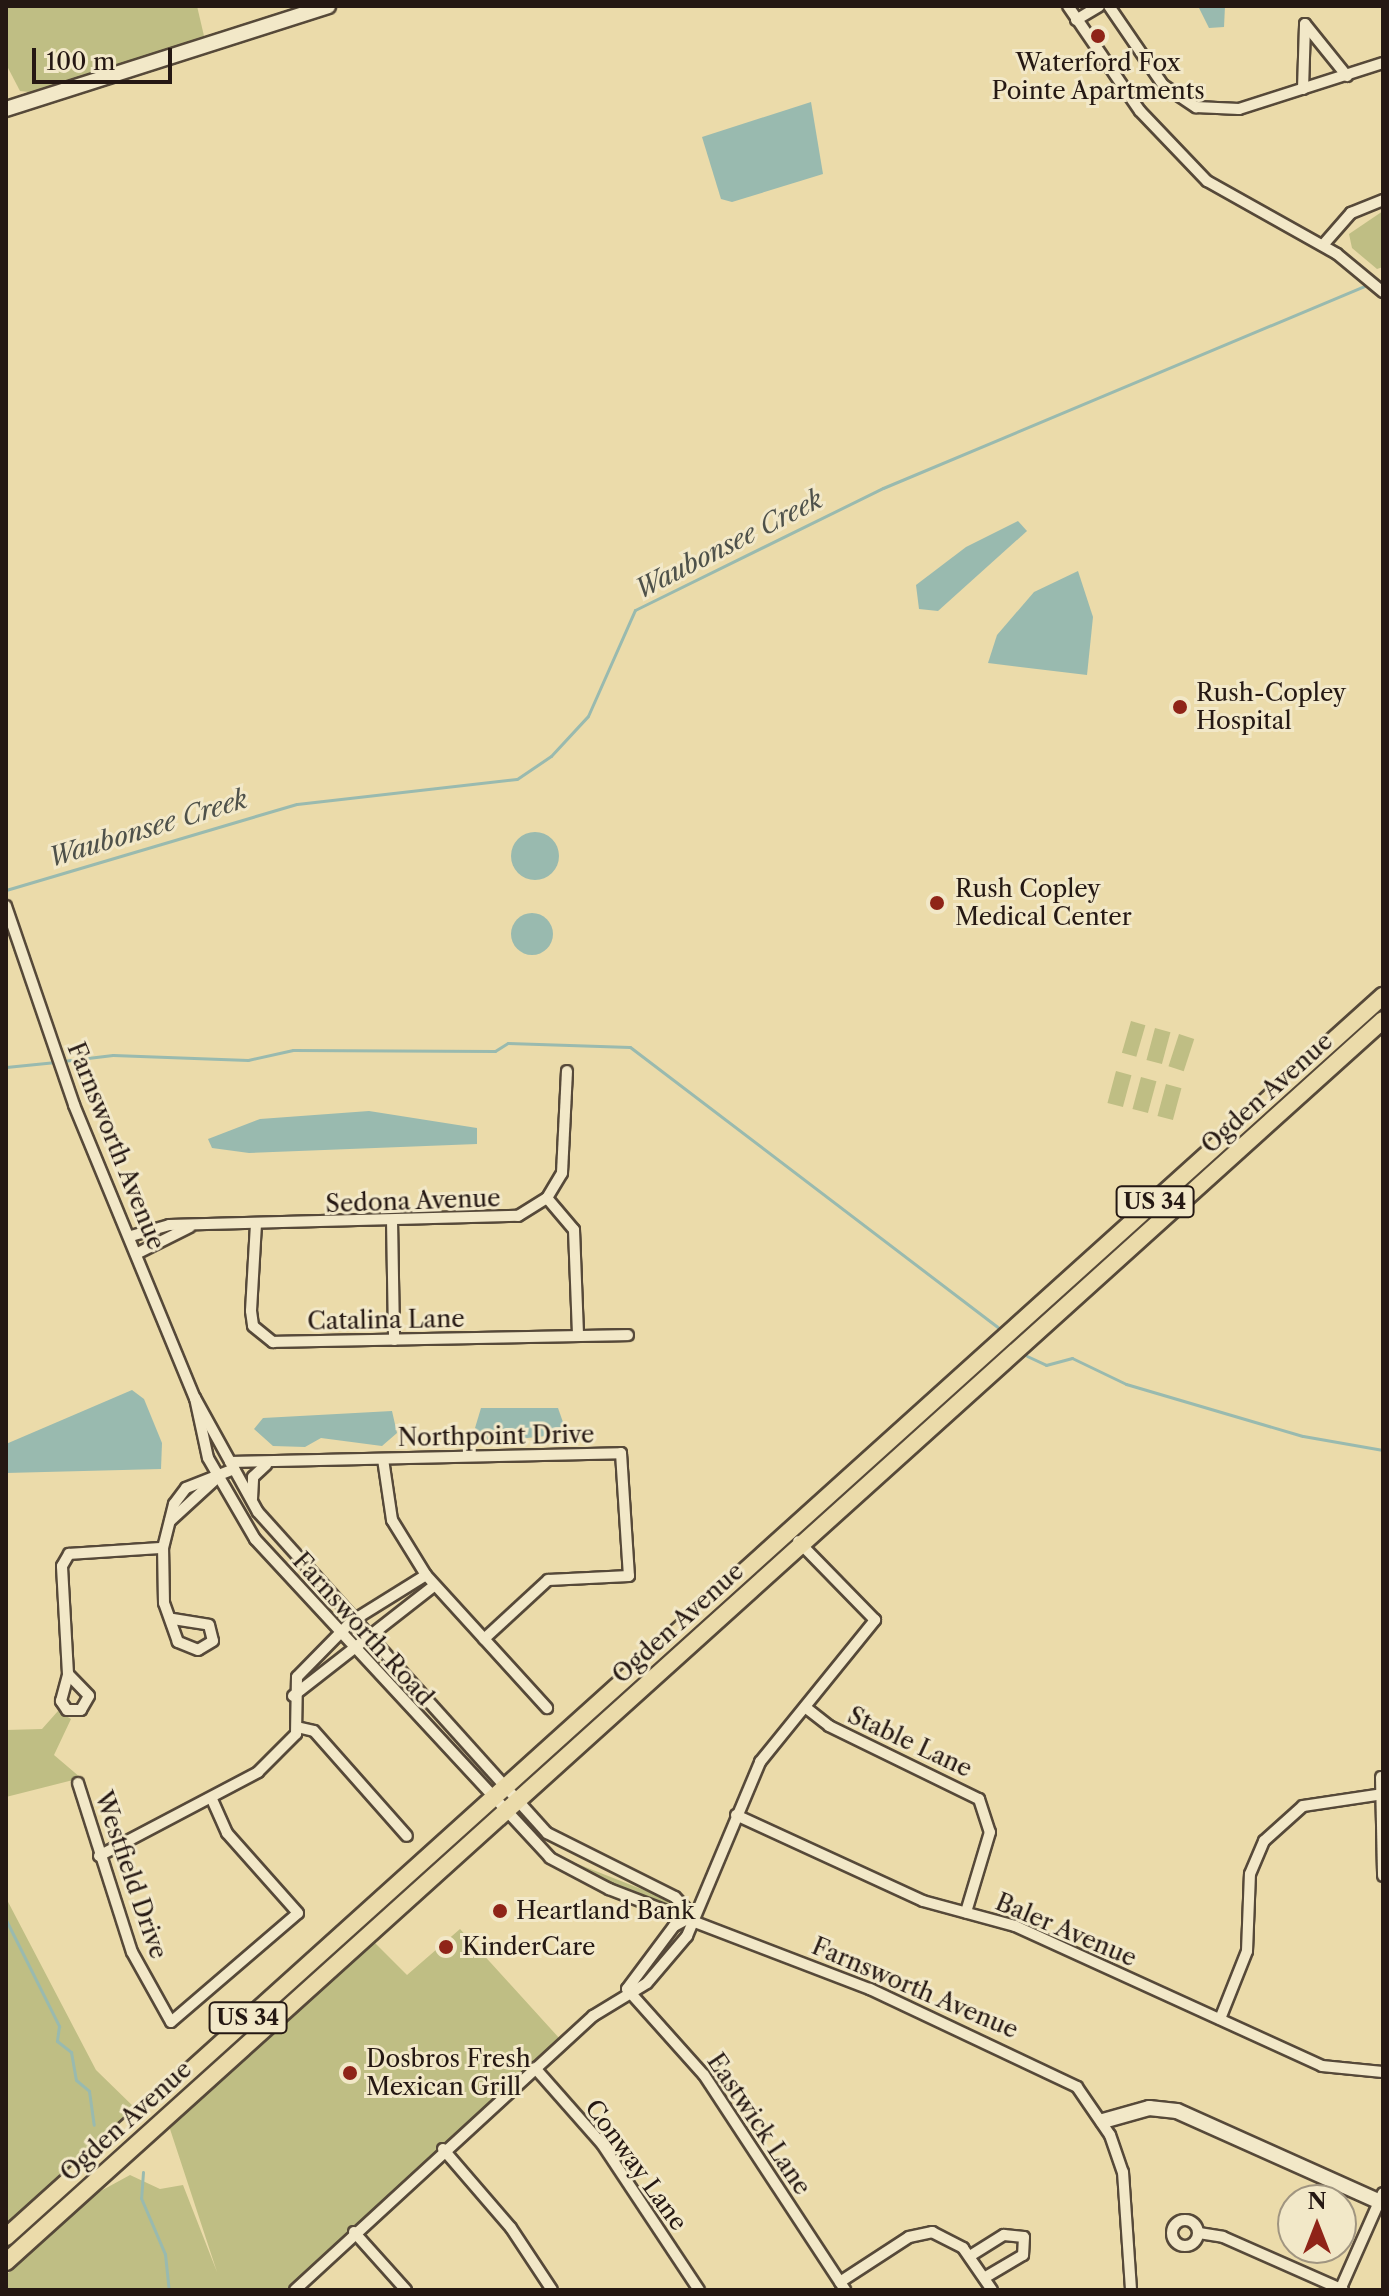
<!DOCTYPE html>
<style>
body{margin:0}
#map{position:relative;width:1389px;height:2296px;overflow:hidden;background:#ebdbaa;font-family:"Libre Caslon Text",serif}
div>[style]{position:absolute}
.green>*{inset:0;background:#bfbe84;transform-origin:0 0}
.water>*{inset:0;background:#99baaf}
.round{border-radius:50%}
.stream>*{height:3px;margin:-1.5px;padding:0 1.5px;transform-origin:1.5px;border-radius:1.5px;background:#99baaf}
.roads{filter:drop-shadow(2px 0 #564939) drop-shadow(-2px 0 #564939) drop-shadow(0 2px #564939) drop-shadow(0 -2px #564939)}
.street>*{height:10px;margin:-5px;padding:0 5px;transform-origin:5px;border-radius:5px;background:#f2e8c8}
.street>.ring{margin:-5px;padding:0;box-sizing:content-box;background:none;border:10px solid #f2e8c8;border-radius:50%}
.secondary>*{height:14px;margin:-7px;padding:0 7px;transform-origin:7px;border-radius:7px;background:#f2e8c8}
.primary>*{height:16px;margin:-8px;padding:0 8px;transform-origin:8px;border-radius:8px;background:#ebdbaa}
.dots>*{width:22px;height:22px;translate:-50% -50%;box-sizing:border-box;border:4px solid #f2e8c8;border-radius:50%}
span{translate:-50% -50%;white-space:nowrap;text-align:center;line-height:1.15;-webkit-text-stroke:6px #f2e8c8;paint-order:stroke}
.shield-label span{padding:2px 6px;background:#f2e8c8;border:2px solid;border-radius:6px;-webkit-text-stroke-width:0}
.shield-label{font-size:22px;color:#251813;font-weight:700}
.poi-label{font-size:24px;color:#251813}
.left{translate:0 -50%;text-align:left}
.street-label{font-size:24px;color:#251813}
.water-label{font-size:26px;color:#4e514a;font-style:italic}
.frame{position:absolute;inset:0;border:8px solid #251813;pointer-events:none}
.north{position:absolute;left:1277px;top:2184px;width:80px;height:80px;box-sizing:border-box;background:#f2e8c8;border:2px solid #a09580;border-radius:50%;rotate:0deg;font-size:22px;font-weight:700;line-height:32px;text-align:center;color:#251813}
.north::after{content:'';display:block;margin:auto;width:28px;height:36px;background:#8f2418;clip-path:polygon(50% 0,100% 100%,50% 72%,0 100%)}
.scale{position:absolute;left:32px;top:48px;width:140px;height:36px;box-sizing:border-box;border:4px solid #251813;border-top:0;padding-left:10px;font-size:24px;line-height:28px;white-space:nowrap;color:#251813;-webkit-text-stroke:6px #f2e8c8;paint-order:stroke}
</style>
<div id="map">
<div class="green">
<i style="clip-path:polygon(6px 6px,197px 6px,204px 36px,38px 93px,20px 91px,6px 64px)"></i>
<i style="clip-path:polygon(1383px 211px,1383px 267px,1377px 269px,1352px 248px,1349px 234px)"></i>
<i style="left:1131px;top:1021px;width:15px;height:33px;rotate:16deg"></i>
<i style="left:1155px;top:1028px;width:16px;height:33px;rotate:15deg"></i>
<i style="left:1179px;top:1034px;width:16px;height:34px;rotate:18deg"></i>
<i style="left:1116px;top:1071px;width:16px;height:33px;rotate:15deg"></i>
<i style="left:1141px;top:1077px;width:16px;height:33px;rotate:15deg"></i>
<i style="left:1166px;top:1084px;width:16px;height:33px;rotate:15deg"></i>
<i style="clip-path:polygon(1266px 1111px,1200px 1177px,866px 1476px,930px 1412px)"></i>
<i style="clip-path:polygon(58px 1711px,71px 1719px,54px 1755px,81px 1778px,6px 1797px,6px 1730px,42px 1729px)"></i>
<i style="clip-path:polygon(533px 1835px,560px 1857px,664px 1898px,675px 1909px,582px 1872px,556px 1857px)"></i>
<i style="clip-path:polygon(6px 1898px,96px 2070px,137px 2110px,6px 2227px)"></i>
<i style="clip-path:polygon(460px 1929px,560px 2039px,289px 2290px,6px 2290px,6px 2275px,97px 2193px,130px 2175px,160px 2189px,183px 2185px,217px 2272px,169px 2126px,372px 1940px,407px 1975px)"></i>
</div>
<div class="water">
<i style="clip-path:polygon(1198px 6px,1225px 6px,1224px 27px,1209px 28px)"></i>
<i style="clip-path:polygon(811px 102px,823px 174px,732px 202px,721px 199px,702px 137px)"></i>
<i style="clip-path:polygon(1018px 521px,1027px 531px,938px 611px,919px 609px,916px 585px,966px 547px)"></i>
<i style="clip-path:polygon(1078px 571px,1093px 617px,1087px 675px,988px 663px,997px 635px,1034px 592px)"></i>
<i class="round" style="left:511px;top:832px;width:48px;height:48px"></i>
<i class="round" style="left:511px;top:913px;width:42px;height:42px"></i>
<i style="clip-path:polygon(369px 1111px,477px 1128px,477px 1144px,249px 1153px,212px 1148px,208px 1139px,260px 1119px)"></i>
<i style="clip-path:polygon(132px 1390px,144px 1399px,162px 1443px,161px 1469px,6px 1473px,6px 1444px)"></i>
<i style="clip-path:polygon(481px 1408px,558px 1408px,564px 1425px,556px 1435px,489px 1442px,475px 1428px)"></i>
<i style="clip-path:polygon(392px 1411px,397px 1433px,382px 1446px,321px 1438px,305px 1447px,273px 1446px,254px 1429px,263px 1418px)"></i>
</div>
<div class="stream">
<i style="left:6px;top:890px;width:303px;rotate:-16.5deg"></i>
<i style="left:297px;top:804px;width:221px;rotate:-6.5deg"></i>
<i style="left:517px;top:779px;width:41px;rotate:-34.1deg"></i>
<i style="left:551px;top:756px;width:54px;rotate:-47.2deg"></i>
<i style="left:588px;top:716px;width:116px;rotate:-66.1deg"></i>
<i style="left:635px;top:610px;width:276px;rotate:-26.2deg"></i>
<i style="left:883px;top:488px;width:527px;rotate:-22.77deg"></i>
<i style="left:63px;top:1061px;width:50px;rotate:-6.8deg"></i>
<i style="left:113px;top:1055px;width:135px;rotate:2.1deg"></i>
<i style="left:248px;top:1060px;width:46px;rotate:-12.5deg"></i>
<i style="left:293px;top:1050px;width:202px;rotate:0.3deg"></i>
<i style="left:495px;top:1051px;width:15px;rotate:-32deg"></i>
<i style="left:508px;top:1043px;width:122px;rotate:1.9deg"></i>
<i style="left:630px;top:1047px;width:462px;rotate:37.3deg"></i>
<i style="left:6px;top:1067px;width:50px;rotate:-5.7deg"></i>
<i style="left:1027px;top:1356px;width:21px;rotate:25deg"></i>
<i style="left:1046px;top:1365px;width:27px;rotate:-15deg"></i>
<i style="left:1072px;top:1358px;width:60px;rotate:25.7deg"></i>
<i style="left:1126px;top:1384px;width:184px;rotate:16.4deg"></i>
<i style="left:1303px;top:1436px;width:81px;rotate:9.9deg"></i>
<i style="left:6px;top:1920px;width:119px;rotate:63.4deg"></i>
<i style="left:59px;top:2026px;width:15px;rotate:98deg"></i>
<i style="left:57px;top:2041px;width:18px;rotate:38deg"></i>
<i style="left:71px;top:2052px;width:28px;rotate:80deg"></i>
<i style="left:76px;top:2080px;width:17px;rotate:40deg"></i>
<i style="left:89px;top:2091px;width:34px;rotate:82deg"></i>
<i style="left:143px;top:2172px;width:26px;rotate:94deg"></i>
<i style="left:141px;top:2198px;width:61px;rotate:66.8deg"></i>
<i style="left:165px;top:2254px;width:36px;rotate:84deg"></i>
</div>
<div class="roads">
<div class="street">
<i style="left:1068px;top:6px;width:127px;rotate:55.6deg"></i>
<i style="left:1140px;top:111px;width:97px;rotate:46.3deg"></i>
<i style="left:1207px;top:181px;width:149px;rotate:29.3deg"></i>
<i style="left:1337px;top:254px;width:60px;rotate:39.6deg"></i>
<i style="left:1109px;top:6px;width:96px;rotate:55.6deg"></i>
<i style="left:1163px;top:85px;width:40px;rotate:34deg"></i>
<i style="left:1196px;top:107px;width:43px;rotate:2.7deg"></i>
<i style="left:1239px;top:109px;width:151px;rotate:-17.7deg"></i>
<i style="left:1076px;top:20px;width:27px;rotate:-31deg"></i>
<i style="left:1303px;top:89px;width:65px;rotate:-88.2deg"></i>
<i style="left:1305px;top:24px;width:67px;rotate:51.1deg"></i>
<i style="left:1323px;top:245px;width:43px;rotate:-48.8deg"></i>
<i style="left:1351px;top:213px;width:35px;rotate:-22deg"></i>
<i style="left:6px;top:906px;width:210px;rotate:71.1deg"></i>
<i style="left:74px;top:1105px;width:317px;rotate:67.6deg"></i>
<i style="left:195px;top:1398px;width:130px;rotate:61.1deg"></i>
<i style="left:258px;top:1512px;width:432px;rotate:48deg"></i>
<i style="left:547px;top:1833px;width:143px;rotate:26.6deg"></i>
<i style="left:675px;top:1897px;width:26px;rotate:47deg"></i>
<i style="left:547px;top:1198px;width:42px;rotate:49.8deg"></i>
<i style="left:574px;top:1230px;width:106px;rotate:87.8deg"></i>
<i style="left:392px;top:1220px;width:120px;rotate:89deg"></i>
<i style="left:256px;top:1224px;width:87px;rotate:93.3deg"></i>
<i style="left:251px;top:1311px;width:15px;rotate:82deg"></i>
<i style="left:253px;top:1326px;width:26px;rotate:39deg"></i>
<i style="left:273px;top:1342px;width:355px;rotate:-1.1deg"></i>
<i style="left:131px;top:1236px;width:40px;rotate:-16deg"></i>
<i style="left:169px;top:1225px;width:349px;rotate:-1.5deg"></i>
<i style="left:518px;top:1216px;width:34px;rotate:-32deg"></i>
<i style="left:547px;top:1198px;width:29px;rotate:-59deg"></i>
<i style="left:562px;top:1173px;width:102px;rotate:-87.2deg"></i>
<i style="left:138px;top:1253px;width:58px;rotate:-26.6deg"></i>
<i style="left:195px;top:1398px;width:61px;rotate:77.8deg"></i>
<i style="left:208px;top:1458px;width:94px;rotate:59.9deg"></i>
<i style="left:255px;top:1539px;width:434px;rotate:47.2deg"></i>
<i style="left:550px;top:1858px;width:67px;rotate:27.7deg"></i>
<i style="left:609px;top:1889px;width:280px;rotate:21deg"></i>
<i style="left:870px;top:1989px;width:229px;rotate:25.3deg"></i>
<i style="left:1077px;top:2087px;width:58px;rotate:55.5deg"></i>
<i style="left:1110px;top:2135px;width:39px;rotate:71deg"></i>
<i style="left:1123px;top:2172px;width:118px;rotate:86.1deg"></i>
<i style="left:383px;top:1459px;width:62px;rotate:81.6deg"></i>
<i style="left:392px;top:1520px;width:65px;rotate:58.3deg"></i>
<i style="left:426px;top:1575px;width:180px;rotate:47.7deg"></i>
<i style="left:230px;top:1462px;width:391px;rotate:-1.3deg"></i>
<i style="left:621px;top:1453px;width:123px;rotate:86.3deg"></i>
<i style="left:629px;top:1576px;width:81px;rotate:177.2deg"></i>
<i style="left:548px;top:1580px;width:87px;rotate:137.3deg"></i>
<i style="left:252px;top:1499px;width:22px;rotate:-87deg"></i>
<i style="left:253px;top:1477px;width:18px;rotate:-43deg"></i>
<i style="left:170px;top:1521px;width:64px;rotate:-42.5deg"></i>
<i style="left:173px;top:1619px;width:36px;rotate:9deg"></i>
<i style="left:209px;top:1625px;width:16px;rotate:76deg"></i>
<i style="left:213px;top:1641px;width:17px;rotate:149deg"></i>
<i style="left:198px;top:1650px;width:22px;rotate:-158deg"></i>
<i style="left:178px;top:1642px;width:41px;rotate:-109.7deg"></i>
<i style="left:164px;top:1603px;width:55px;rotate:-91deg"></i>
<i style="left:163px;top:1548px;width:45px;rotate:-76deg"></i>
<i style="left:174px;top:1504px;width:20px;rotate:-53deg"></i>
<i style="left:186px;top:1488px;width:52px;rotate:-21.6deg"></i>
<i style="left:68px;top:1674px;width:30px;rotate:46deg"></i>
<i style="left:89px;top:1696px;width:16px;rotate:120deg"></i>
<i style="left:81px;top:1710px;width:14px;rotate:180deg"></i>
<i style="left:67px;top:1710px;width:11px;rotate:-124deg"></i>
<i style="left:61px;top:1701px;width:28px;rotate:-75deg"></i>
<i style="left:68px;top:1674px;width:108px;rotate:-93.2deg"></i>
<i style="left:62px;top:1566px;width:14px;rotate:-60deg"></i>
<i style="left:69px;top:1554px;width:94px;rotate:-3.7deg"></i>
<i style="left:293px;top:1696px;width:179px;rotate:-38deg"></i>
<i style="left:805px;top:1707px;width:31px;rotate:38deg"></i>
<i style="left:829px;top:1726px;width:167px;rotate:26deg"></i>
<i style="left:979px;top:1799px;width:35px;rotate:72deg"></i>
<i style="left:990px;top:1832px;width:84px;rotate:106.7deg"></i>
<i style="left:297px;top:1727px;width:17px;rotate:13deg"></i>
<i style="left:314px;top:1731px;width:140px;rotate:48.5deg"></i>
<i style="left:1381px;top:1777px;width:99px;rotate:88.8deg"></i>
<i style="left:78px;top:1783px;width:177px;rotate:72.3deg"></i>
<i style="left:132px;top:1952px;width:80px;rotate:60.9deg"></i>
<i style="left:171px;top:2022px;width:167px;rotate:-40.6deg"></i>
<i style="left:298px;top:1913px;width:107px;rotate:-131.6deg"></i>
<i style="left:227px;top:1833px;width:37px;rotate:-114deg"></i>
<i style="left:736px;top:1815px;width:206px;rotate:24.7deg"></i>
<i style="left:923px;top:1901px;width:95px;rotate:15.2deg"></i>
<i style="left:1015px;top:1926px;width:337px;rotate:24.5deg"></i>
<i style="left:1322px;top:2066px;width:61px;rotate:5.6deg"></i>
<i style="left:99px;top:1856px;width:180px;rotate:-27.8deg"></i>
<i style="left:258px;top:1772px;width:54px;rotate:-45deg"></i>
<i style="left:296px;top:1734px;width:57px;rotate:-89deg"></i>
<i style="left:297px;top:1677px;width:78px;rotate:-45.5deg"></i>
<i style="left:352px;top:1621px;width:87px;rotate:-31.9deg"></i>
<i style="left:627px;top:1989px;width:115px;rotate:48.2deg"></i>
<i style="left:704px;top:2075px;width:257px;rotate:56.7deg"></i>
<i style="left:627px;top:1989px;width:79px;rotate:-53.3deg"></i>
<i style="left:674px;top:1926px;width:21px;rotate:-28deg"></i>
<i style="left:1220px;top:2019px;width:73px;rotate:-68.3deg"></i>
<i style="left:1247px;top:1951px;width:77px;rotate:-87.8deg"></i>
<i style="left:1250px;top:1874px;width:36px;rotate:-67deg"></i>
<i style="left:1264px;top:1841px;width:52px;rotate:-41.9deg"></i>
<i style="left:1303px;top:1806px;width:81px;rotate:-8.5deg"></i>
<i style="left:535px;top:2068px;width:101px;rotate:48.6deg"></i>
<i style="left:602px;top:2144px;width:175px;rotate:56.4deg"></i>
<i style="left:443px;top:2149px;width:104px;rotate:49.3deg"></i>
<i style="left:511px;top:2228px;width:74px;rotate:56.5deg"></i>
<i class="ring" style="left:1172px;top:2220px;width:16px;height:16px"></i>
<i style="left:354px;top:2232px;width:78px;rotate:48.1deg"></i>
<i style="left:1199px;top:2233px;width:24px;rotate:9deg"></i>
<i style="left:1223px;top:2237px;width:131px;rotate:23.8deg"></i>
<i style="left:970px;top:2256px;width:40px;rotate:-32deg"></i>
<i style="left:1004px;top:2235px;width:20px;rotate:6deg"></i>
<i style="left:1024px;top:2237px;width:18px;rotate:93deg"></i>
<i style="left:1023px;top:2255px;width:45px;rotate:149.5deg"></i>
<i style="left:840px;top:2282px;width:82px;rotate:-33.1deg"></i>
<i style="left:909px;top:2237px;width:24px;rotate:-12deg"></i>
<i style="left:932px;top:2232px;width:35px;rotate:27deg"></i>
<i style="left:963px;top:2248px;width:51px;rotate:55.4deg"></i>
<i style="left:295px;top:2290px;width:405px;rotate:-42.6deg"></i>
<i style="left:593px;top:2016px;width:63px;rotate:-31.4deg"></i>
<i style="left:647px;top:1983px;width:62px;rotate:-49.6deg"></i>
<i style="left:687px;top:1936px;width:189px;rotate:-67.2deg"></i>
<i style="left:760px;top:1762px;width:183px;rotate:-51deg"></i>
<i style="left:875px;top:1620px;width:110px;rotate:-134.3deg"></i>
<i style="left:1340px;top:2290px;width:106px;rotate:-66.1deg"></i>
</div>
<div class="secondary">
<i style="left:6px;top:109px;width:338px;rotate:-17.7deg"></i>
<i style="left:1103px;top:2121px;width:48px;rotate:-15.8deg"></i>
<i style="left:1149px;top:2108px;width:28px;rotate:6deg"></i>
<i style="left:1177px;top:2111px;width:226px;rotate:24.1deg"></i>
</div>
<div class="primary">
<i style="left:6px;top:2237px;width:1854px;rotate:-42.03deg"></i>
<i style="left:6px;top:2262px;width:1854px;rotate:-42.05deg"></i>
</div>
</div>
<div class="dots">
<i style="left:1098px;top:36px;background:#8f2418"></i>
<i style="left:1180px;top:707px;background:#8f2418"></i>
<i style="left:937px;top:903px;background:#8f2418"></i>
<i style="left:500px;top:1911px;background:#8f2418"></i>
<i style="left:446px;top:1947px;background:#8f2418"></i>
<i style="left:350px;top:2073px;background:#8f2418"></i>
</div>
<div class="shield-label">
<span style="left:1155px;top:1202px">US 34</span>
<span style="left:248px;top:2018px">US 34</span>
</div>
<div class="poi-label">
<span style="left:1098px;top:77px">Waterford Fox<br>Pointe Apartments</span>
<span class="left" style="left:1196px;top:707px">Rush-Copley<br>Hospital</span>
<span class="left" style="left:955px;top:903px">Rush Copley<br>Medical Center</span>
<span class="left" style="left:516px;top:1911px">Heartland Bank</span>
<span class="left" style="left:462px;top:1947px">KinderCare</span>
<span class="left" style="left:366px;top:2073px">Dosbros Fresh<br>Mexican Grill</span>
</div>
<div class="street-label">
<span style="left:1267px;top:1093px;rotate:-42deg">Ogden Avenue</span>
<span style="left:116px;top:1146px;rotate:68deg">Farnsworth Avenue</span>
<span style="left:413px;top:1201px;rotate:-2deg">Sedona Avenue</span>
<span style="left:386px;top:1320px;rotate:-1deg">Catalina Lane</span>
<span style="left:496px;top:1436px;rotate:-1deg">Northpoint Drive</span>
<span style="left:678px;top:1623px;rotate:-42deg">Ogden Avenue</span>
<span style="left:363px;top:1629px;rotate:48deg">Farnsworth Road</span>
<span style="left:910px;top:1742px;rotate:25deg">Stable Lane</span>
<span style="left:131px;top:1875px;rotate:71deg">Westfield Drive</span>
<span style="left:1066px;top:1930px;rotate:23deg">Baler Avenue</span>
<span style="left:915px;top:1988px;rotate:23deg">Farnsworth Avenue</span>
<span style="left:126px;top:2121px;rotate:-42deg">Ogden Avenue</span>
<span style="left:759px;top:2124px;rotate:56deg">Eastwick Lane</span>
<span style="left:636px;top:2165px;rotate:54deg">Conway Lane</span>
</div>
<div class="water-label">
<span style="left:729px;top:545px;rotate:-27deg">Waubonsee Creek</span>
<span style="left:148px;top:829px;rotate:-17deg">Waubonsee Creek</span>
</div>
<div class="frame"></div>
<div class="north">N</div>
<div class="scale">100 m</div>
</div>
